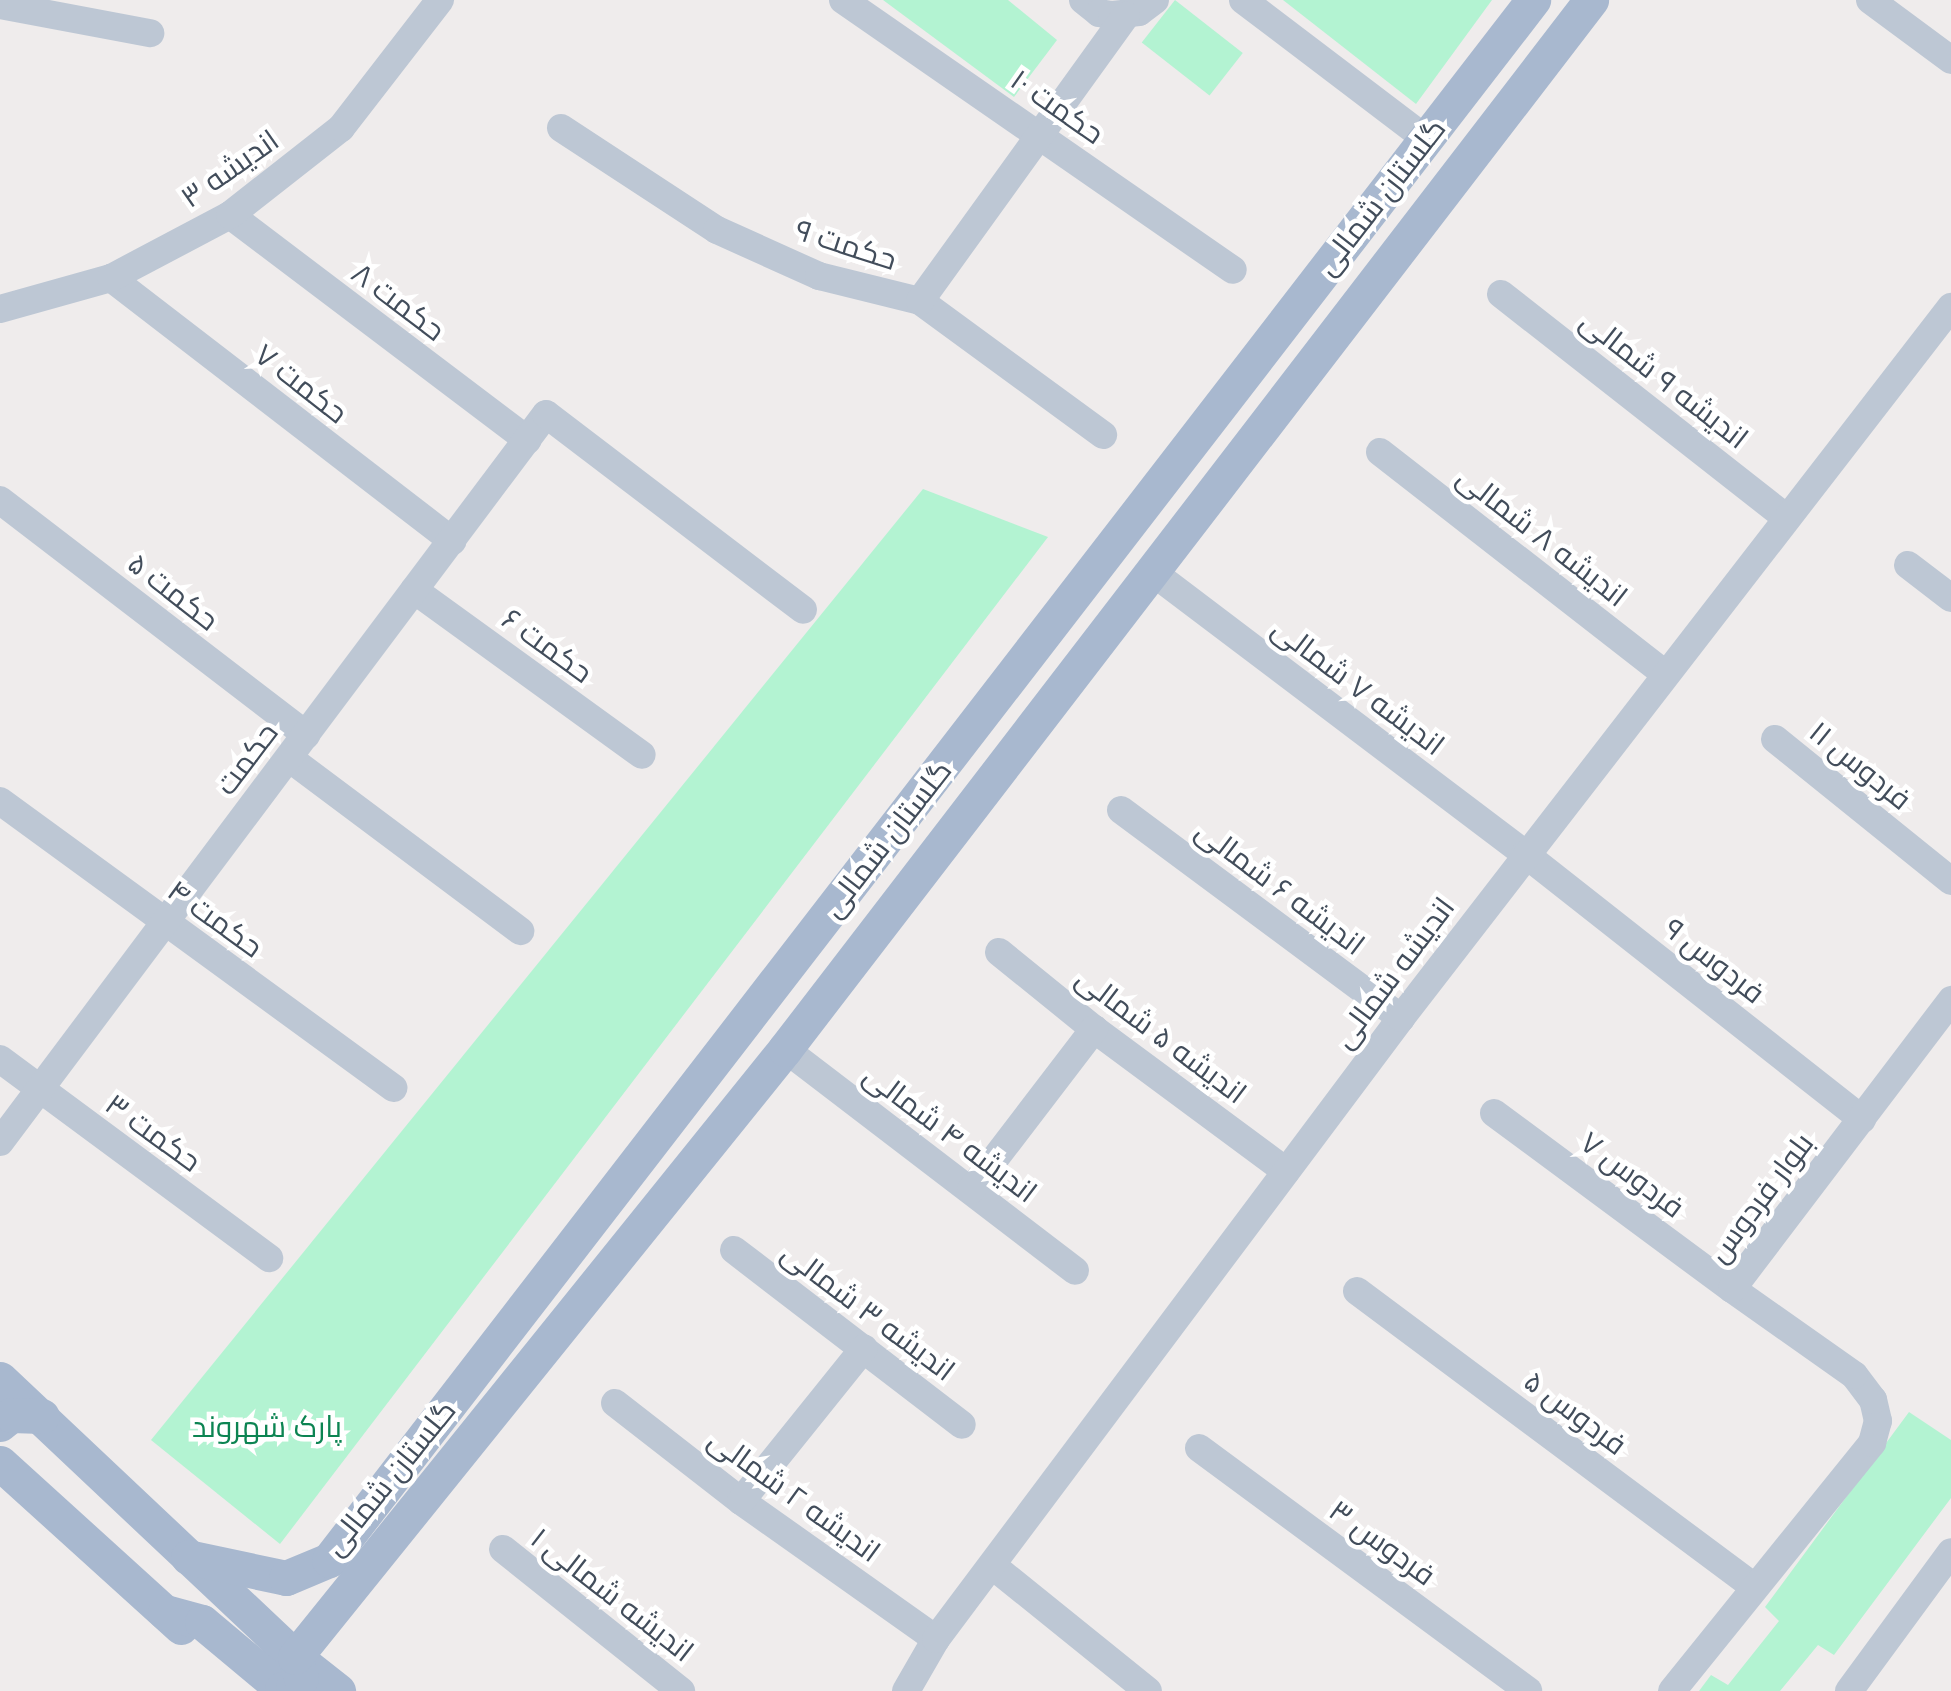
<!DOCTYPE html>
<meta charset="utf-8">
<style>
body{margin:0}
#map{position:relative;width:1951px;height:1691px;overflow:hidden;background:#efecec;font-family:"Space Grotesk",Cairo,sans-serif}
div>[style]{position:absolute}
.green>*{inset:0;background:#b3f3d2;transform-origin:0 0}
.minor>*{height:28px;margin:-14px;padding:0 14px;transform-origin:14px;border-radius:14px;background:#bdc7d4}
.major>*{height:35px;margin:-17.5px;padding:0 17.5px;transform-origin:17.5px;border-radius:17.5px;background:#a8b8cf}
span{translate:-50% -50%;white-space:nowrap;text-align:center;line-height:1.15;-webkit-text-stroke:9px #fff;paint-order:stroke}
.street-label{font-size:30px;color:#424d5b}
.park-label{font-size:30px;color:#0c8452}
</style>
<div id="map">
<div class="green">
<i style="clip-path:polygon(883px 0,1008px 0,1057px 40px,1014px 97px)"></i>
<i style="left:1175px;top:0;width:86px;height:54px;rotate:38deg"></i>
<i style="clip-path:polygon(1283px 0,1492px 0,1416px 104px)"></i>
<i style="clip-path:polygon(923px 489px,1048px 537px,280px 1544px,151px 1440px)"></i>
<i style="clip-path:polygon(1909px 1412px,1951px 1440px,1951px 1498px,1834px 1655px,1818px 1645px,1780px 1691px,1699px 1691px,1711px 1675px,1728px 1685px,1779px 1621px,1765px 1607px)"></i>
</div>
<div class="minor">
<i style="left:843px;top:0;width:474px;rotate:34.7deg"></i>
<i style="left:1083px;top:0;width:21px;rotate:39deg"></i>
<i style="left:1099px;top:13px;width:13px;rotate:9deg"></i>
<i style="left:1112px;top:15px;width:27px;rotate:-6deg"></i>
<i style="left:1139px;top:12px;width:20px;rotate:-37deg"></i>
<i style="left:1243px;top:0;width:230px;rotate:37.2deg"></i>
<i style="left:1870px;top:0;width:101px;rotate:36.5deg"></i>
<i style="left:0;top:5px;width:153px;rotate:10.6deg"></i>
<i style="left:561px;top:128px;width:186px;rotate:33.2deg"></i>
<i style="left:717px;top:230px;width:112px;rotate:24.3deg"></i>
<i style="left:819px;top:276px;width:104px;rotate:13.9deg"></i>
<i style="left:920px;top:301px;width:227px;rotate:36.2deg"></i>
<i style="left:230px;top:215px;width:373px;rotate:37.1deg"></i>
<i style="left:111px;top:278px;width:431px;rotate:37.6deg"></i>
<i style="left:1501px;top:294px;width:363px;rotate:38.1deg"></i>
<i style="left:920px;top:301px;width:352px;rotate:-54.2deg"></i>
<i style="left:0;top:309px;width:115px;rotate:-15.6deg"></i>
<i style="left:111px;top:278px;width:135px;rotate:-27.9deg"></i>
<i style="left:230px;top:215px;width:141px;rotate:-38.1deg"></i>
<i style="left:341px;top:128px;width:162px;rotate:-52.3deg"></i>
<i style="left:1380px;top:452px;width:361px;rotate:37.9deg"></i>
<i style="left:0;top:500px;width:386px;rotate:37.5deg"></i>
<i style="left:1908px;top:565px;width:54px;rotate:37.5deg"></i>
<i style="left:1151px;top:571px;width:469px;rotate:37.1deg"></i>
<i style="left:1525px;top:854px;width:429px;rotate:38.2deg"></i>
<i style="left:414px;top:590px;width:281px;rotate:35.9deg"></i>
<i style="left:1775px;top:739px;width:226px;rotate:38.9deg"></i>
<i style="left:289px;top:758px;width:289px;rotate:36.8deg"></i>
<i style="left:0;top:801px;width:487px;rotate:36.1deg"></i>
<i style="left:1121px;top:810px;width:349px;rotate:36.6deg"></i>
<i style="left:999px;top:952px;width:122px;rotate:39deg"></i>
<i style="left:1094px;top:1029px;width:239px;rotate:36.5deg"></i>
<i style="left:785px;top:1049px;width:365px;rotate:37.4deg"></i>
<i style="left:0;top:1059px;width:335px;rotate:36.5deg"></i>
<i style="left:1494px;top:1113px;width:296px;rotate:36.5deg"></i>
<i style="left:0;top:1142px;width:910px;rotate:-53.13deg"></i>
<i style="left:546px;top:414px;width:323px;rotate:37.3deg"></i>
<i style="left:971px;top:1190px;width:203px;rotate:-52.6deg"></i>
<i style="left:734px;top:1250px;width:287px;rotate:37.5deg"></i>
<i style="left:1357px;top:1291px;width:495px;rotate:36.7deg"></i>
<i style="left:615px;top:1403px;width:160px;rotate:37.9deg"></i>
<i style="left:741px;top:1501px;width:239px;rotate:35.3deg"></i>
<i style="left:1199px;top:1448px;width:409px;rotate:36.4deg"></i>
<i style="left:741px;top:1501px;width:196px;rotate:-51.2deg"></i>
<i style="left:503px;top:1549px;width:228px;rotate:38.6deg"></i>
<i style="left:993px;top:1566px;width:199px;rotate:38.9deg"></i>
<i style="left:906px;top:1691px;width:60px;rotate:-60deg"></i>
<i style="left:936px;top:1639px;width:776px;rotate:-53.17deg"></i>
<i style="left:1401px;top:1018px;width:899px;rotate:-52.28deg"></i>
<i style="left:1672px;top:1691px;width:319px;rotate:-51.1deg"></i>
<i style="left:1872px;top:1443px;width:23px;rotate:-75deg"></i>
<i style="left:1878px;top:1421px;width:22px;rotate:-103deg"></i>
<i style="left:1873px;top:1400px;width:31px;rotate:-127deg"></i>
<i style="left:1854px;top:1375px;width:149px;rotate:-144.8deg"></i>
<i style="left:1732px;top:1289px;width:363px;rotate:-52.8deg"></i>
<i style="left:1849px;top:1691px;width:172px;rotate:-53.7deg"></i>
</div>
<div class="major">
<i style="left:0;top:1379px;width:405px;rotate:43.3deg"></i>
<i style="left:295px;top:1657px;width:55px;rotate:38.3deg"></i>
<i style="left:0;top:1424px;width:14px;rotate:-39deg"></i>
<i style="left:11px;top:1415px;width:31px;rotate:2deg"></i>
<i style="left:0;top:1463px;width:244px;rotate:42.2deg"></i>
<i style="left:188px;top:1557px;width:100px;rotate:12.1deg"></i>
<i style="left:286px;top:1578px;width:47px;rotate:-22.7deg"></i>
<i style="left:329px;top:1560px;width:1971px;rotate:-52.34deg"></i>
<i style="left:165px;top:1612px;width:38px;rotate:15deg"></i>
<i style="left:202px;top:1622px;width:104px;rotate:39.9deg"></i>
<i style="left:282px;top:1689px;width:11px;rotate:-10deg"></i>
<i style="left:293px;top:1687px;width:12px;rotate:-48deg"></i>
<i style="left:301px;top:1678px;width:22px;rotate:-106deg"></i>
<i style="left:295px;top:1657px;width:781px;rotate:-51.13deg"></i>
<i style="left:785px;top:1049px;width:1323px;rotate:-52.46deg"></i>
</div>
<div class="street-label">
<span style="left:1057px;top:107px;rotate:35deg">حکمت ۱۰</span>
<span style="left:230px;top:169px;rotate:-35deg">اندیشه ۳</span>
<span style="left:1381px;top:197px;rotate:-52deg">گلستان شمالی</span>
<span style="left:846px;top:245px;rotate:18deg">حکمت ۹</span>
<span style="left:398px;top:302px;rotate:37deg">حکمت ۸</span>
<span style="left:1664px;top:380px;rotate:38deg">اندیشه ۹ شمالی</span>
<span style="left:301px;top:384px;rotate:38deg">حکمت ۷</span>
<span style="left:1542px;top:537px;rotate:38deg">اندیشه ۸ شمالی</span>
<span style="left:173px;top:592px;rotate:38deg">حکمت ۵</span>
<span style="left:547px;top:646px;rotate:36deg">حکمت ۶</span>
<span style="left:1358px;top:687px;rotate:37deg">اندیشه ۷ شمالی</span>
<span style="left:247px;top:759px;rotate:-53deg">حکمت</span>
<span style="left:1860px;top:766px;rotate:39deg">فردوس ۱۱</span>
<span style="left:887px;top:839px;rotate:-52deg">گلستان شمالی</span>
<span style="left:1280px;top:888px;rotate:37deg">اندیشه ۶ شمالی</span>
<span style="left:215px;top:919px;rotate:36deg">حکمت ۴</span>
<span style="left:1714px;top:961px;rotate:38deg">فردوس ۹</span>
<span style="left:1394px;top:973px;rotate:-53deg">اندیشه شمالی</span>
<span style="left:1161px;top:1036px;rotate:37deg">اندیشه ۵ شمالی</span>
<span style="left:153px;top:1133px;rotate:36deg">حکمت ۳</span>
<span style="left:950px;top:1134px;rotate:37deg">اندیشه ۴ شمالی</span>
<span style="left:1632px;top:1175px;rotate:37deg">فردوس ۷</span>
<span style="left:1761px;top:1198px;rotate:-53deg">بلوار فردوس</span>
<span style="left:868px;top:1312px;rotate:37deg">اندیشه ۳ شمالی</span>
<span style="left:1575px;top:1413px;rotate:37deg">فردوس ۵</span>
<span style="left:390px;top:1478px;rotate:-51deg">گلستان شمالی</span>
<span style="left:794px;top:1496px;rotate:36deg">اندیشه ۲ شمالی</span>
<span style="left:1382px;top:1543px;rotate:36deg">فردوس ۳</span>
<span style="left:612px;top:1595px;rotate:38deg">اندیشه شمالی ۱</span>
</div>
<div class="park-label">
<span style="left:267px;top:1427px">پارک شهروند</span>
</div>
</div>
